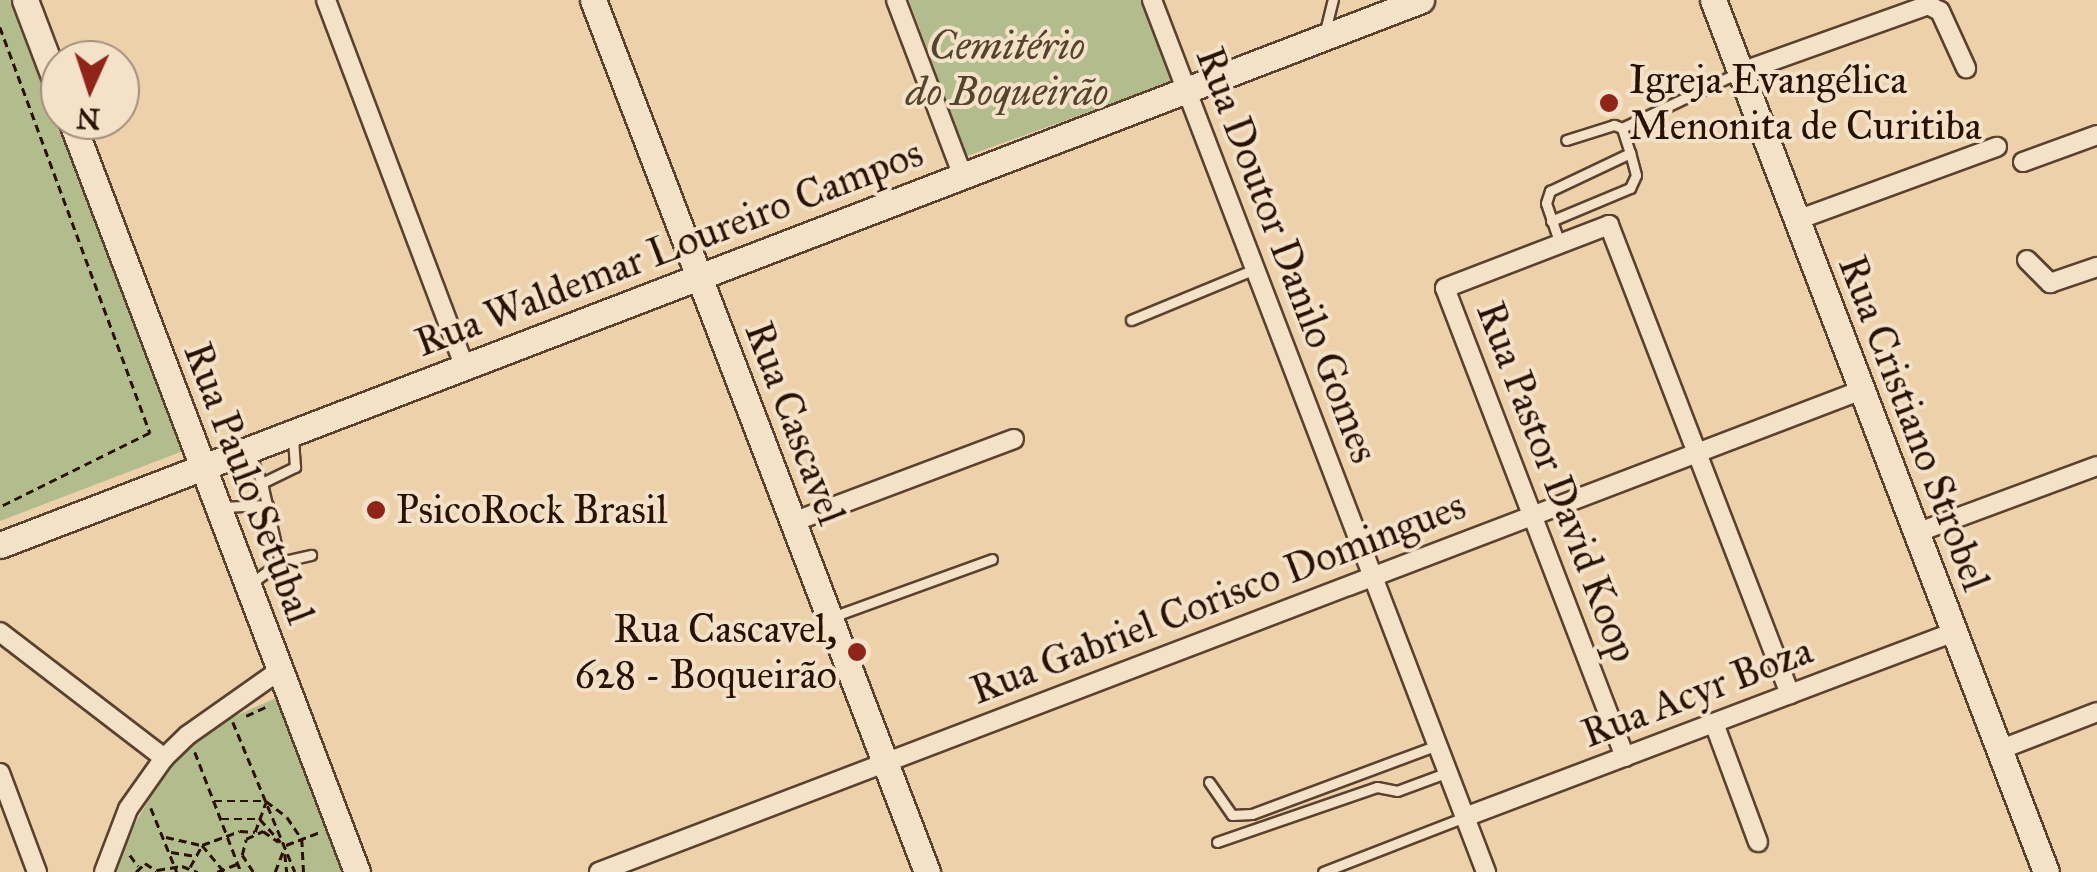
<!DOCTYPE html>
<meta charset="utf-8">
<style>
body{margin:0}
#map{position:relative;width:2097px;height:872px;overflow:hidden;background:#ecd1ab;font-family:"IM FELL Great Primer",serif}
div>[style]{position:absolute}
.green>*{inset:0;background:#b3bc8c}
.path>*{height:2.5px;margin-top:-1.25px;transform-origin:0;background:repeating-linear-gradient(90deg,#291104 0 8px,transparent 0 13px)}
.roads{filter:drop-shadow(2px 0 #5a412e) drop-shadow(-2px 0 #5a412e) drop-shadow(0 2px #5a412e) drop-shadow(0 -2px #5a412e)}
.service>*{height:9px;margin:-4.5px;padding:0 4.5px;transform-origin:4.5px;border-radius:4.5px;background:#f3e1c8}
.minor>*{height:18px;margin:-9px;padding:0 9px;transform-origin:9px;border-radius:9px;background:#f3e1c8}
.secondary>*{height:25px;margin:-12.5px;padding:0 12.5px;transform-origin:12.5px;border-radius:12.5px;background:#f3e1c8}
.dots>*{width:28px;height:28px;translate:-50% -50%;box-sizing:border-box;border:5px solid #f3e1c8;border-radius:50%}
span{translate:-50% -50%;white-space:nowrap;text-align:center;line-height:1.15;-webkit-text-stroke:8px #f3e1c8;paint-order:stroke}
.park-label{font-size:40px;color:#52442d;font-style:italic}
.poi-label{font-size:40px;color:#291104}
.left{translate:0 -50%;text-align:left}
.right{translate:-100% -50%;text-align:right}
.street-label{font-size:40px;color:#291104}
.north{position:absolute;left:40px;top:40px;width:100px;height:100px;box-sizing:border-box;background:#f3e1c8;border:2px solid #a28e7a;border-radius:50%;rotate:183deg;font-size:28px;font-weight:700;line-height:40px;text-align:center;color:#291104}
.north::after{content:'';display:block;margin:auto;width:35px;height:45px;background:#8f2418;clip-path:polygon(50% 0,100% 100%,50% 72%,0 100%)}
</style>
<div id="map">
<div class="green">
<i style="clip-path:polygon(0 0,9px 0,183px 451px,0 521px)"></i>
<i style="clip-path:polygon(909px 0,1144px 0,1175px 81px,967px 156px)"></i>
<i style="clip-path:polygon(278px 697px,345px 872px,115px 872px,122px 845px,167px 770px,192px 745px,231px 718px)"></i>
</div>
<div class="path">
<i style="left:0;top:27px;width:433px;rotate:69.7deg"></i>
<i style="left:150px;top:433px;width:167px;rotate:153.7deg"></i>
<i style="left:246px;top:716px;width:26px;rotate:-25deg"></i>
<i style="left:233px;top:722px;width:162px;rotate:67.5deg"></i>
<i style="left:195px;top:752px;width:129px;rotate:69deg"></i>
<i style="left:214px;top:801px;width:52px"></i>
<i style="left:266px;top:801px;width:26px;rotate:37deg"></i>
<i style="left:287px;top:817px;width:27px;rotate:56deg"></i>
<i style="left:302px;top:839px;width:33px;rotate:87deg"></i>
<i style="left:151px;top:808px;width:69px;rotate:67.9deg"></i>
<i style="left:221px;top:819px;width:39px"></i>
<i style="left:260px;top:819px;width:31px;rotate:48deg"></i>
<i style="left:166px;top:837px;width:37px;rotate:13deg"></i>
<i style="left:202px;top:845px;width:35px;rotate:50deg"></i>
<i style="left:286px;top:845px;width:36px;rotate:-21deg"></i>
<i style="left:171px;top:852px;width:25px;rotate:9deg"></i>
<i style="left:285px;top:854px;width:18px;rotate:84deg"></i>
<i style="left:130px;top:855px;width:14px;rotate:54deg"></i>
<i style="left:190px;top:867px;width:25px;rotate:-61deg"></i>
<i style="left:202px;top:845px;width:40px;rotate:-20.2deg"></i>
<i style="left:240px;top:831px;width:15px;rotate:4deg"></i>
<i style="left:255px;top:832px;width:32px;rotate:-70deg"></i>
<i style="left:157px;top:870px;width:25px;rotate:-9deg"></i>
<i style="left:182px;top:866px;width:17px;rotate:21deg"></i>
<i style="left:136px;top:872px;width:13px;rotate:-45deg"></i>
<i style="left:145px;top:863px;width:14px;rotate:34deg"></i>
<i style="left:217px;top:872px;width:22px;rotate:-22deg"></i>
<i style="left:253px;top:872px;width:20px;rotate:-123deg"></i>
<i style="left:242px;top:855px;width:16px;rotate:-76deg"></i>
<i style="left:246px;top:839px;width:19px;rotate:-25deg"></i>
<i style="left:263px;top:831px;width:19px;rotate:35deg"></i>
<i style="left:275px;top:872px;width:26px;rotate:-69deg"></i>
</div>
<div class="roads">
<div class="service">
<i style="left:1325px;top:31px;width:32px;rotate:-76deg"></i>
<i style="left:1622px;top:128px;width:128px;rotate:-25.4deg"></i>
<i style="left:1551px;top:221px;width:86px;rotate:-22.7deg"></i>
<i style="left:1630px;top:188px;width:14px;rotate:-65deg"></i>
<i style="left:1636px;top:175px;width:23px;rotate:-105deg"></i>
<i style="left:1560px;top:244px;width:43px;rotate:-108.9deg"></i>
<i style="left:1546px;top:203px;width:13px;rotate:-72deg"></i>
<i style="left:1550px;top:191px;width:89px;rotate:-25.4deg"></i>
<i style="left:1630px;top:153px;width:26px;rotate:-108deg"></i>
<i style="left:1622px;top:128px;width:9px;rotate:-159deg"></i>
<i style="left:1614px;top:125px;width:50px;rotate:162.6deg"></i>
<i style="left:1131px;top:320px;width:134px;rotate:-22.4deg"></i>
<i style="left:250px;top:455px;width:30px;rotate:67deg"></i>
<i style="left:262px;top:483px;width:81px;rotate:77.2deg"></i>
<i style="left:262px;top:483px;width:37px;rotate:-26deg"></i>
<i style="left:295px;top:467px;width:29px;rotate:-94deg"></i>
<i style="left:221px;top:507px;width:47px;rotate:-2.4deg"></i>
<i style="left:250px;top:584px;width:37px;rotate:-36deg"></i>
<i style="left:280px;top:562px;width:32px;rotate:-13deg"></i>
<i style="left:832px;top:617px;width:170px;rotate:-19.9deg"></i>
<i style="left:1209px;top:782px;width:40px;rotate:55.1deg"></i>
<i style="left:1232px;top:815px;width:20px;rotate:-3deg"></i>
<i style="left:1252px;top:814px;width:198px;rotate:-20.4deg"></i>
<i style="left:1217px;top:842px;width:169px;rotate:-19deg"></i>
<i style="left:1377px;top:787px;width:20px;rotate:11deg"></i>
<i style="left:1397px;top:791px;width:54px;rotate:-20.4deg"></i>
<i style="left:1323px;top:872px;width:152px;rotate:-21.2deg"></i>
</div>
<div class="minor">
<i style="left:326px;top:0;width:392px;rotate:69.3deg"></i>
<i style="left:896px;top:0;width:188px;rotate:69.2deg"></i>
<i style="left:1152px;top:0;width:934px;rotate:69.04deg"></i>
<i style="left:1741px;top:72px;width:199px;rotate:-19.7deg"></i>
<i style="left:1928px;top:5px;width:13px;rotate:27deg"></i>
<i style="left:1940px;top:11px;width:63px;rotate:65.5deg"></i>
<i style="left:2023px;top:162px;width:79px;rotate:-20deg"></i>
<i style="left:1797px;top:220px;width:213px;rotate:-20.1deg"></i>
<i style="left:2027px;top:260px;width:33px;rotate:45deg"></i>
<i style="left:2050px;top:283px;width:50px;rotate:-18.8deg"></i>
<i style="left:793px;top:522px;width:236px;rotate:-20.6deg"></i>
<i style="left:1916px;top:533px;width:193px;rotate:-20.3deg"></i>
<i style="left:0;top:632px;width:207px;rotate:37.5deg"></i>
<i style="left:1714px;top:723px;width:127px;rotate:69.7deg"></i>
<i style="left:1999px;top:750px;width:105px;rotate:-21.2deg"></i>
<i style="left:1625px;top:757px;width:502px;rotate:-111deg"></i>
<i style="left:1445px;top:288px;width:176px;rotate:-21deg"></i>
<i style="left:1609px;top:225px;width:503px;rotate:68.9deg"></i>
<i style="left:0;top:773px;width:106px;rotate:69.5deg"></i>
<i style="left:1465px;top:817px;width:523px;rotate:-20.72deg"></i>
<i style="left:104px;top:872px;width:67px;rotate:-69.1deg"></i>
<i style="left:128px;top:809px;width:62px;rotate:-54.8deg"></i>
<i style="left:164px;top:758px;width:33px;rotate:-44deg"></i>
<i style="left:188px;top:735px;width:113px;rotate:-35.2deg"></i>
<i style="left:599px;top:872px;width:1352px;rotate:-20.89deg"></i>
</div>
<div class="secondary">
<i style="left:25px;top:0;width:98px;rotate:69.2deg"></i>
<i style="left:593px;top:0;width:934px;rotate:69.04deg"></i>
<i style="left:1713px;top:0;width:933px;rotate:69.1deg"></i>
<i style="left:71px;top:120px;width:805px;rotate:69.18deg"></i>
<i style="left:0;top:545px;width:1522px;rotate:-20.98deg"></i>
</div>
</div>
<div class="dots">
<i style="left:1609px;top:103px;background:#8f2418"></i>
<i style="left:376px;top:510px;background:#8f2418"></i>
<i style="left:857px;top:652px;background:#8f2418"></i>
</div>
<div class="park-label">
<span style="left:1007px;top:69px">Cemitério<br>do Boqueirão</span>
</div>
<div class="poi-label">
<span class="left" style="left:1629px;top:103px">Igreja Evangélica<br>Menonita de Curitiba</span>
<span class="left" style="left:396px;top:510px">PsicoRock Brasil</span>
<span class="right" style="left:837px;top:652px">Rua Cascavel,<br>628 - Boqueirão</span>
</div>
<div class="street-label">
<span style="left:669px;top:248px;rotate:-21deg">Rua Waldemar Loureiro Campos</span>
<span style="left:1287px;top:255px;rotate:69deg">Rua Doutor Danilo Gomes</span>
<span style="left:795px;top:423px;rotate:69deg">Rua Cascavel</span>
<span style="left:1914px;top:423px;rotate:69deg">Rua Cristiano Strobel</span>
<span style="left:1557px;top:482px;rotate:69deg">Rua Pastor David Koop</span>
<span style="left:249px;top:483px;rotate:69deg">Rua Paulo Setúbal</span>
<span style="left:1218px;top:598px;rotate:-21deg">Rua Gabriel Corisco Domingues</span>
<span style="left:1697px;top:692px;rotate:-21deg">Rua Acyr Boza</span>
</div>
<div class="north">N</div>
</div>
